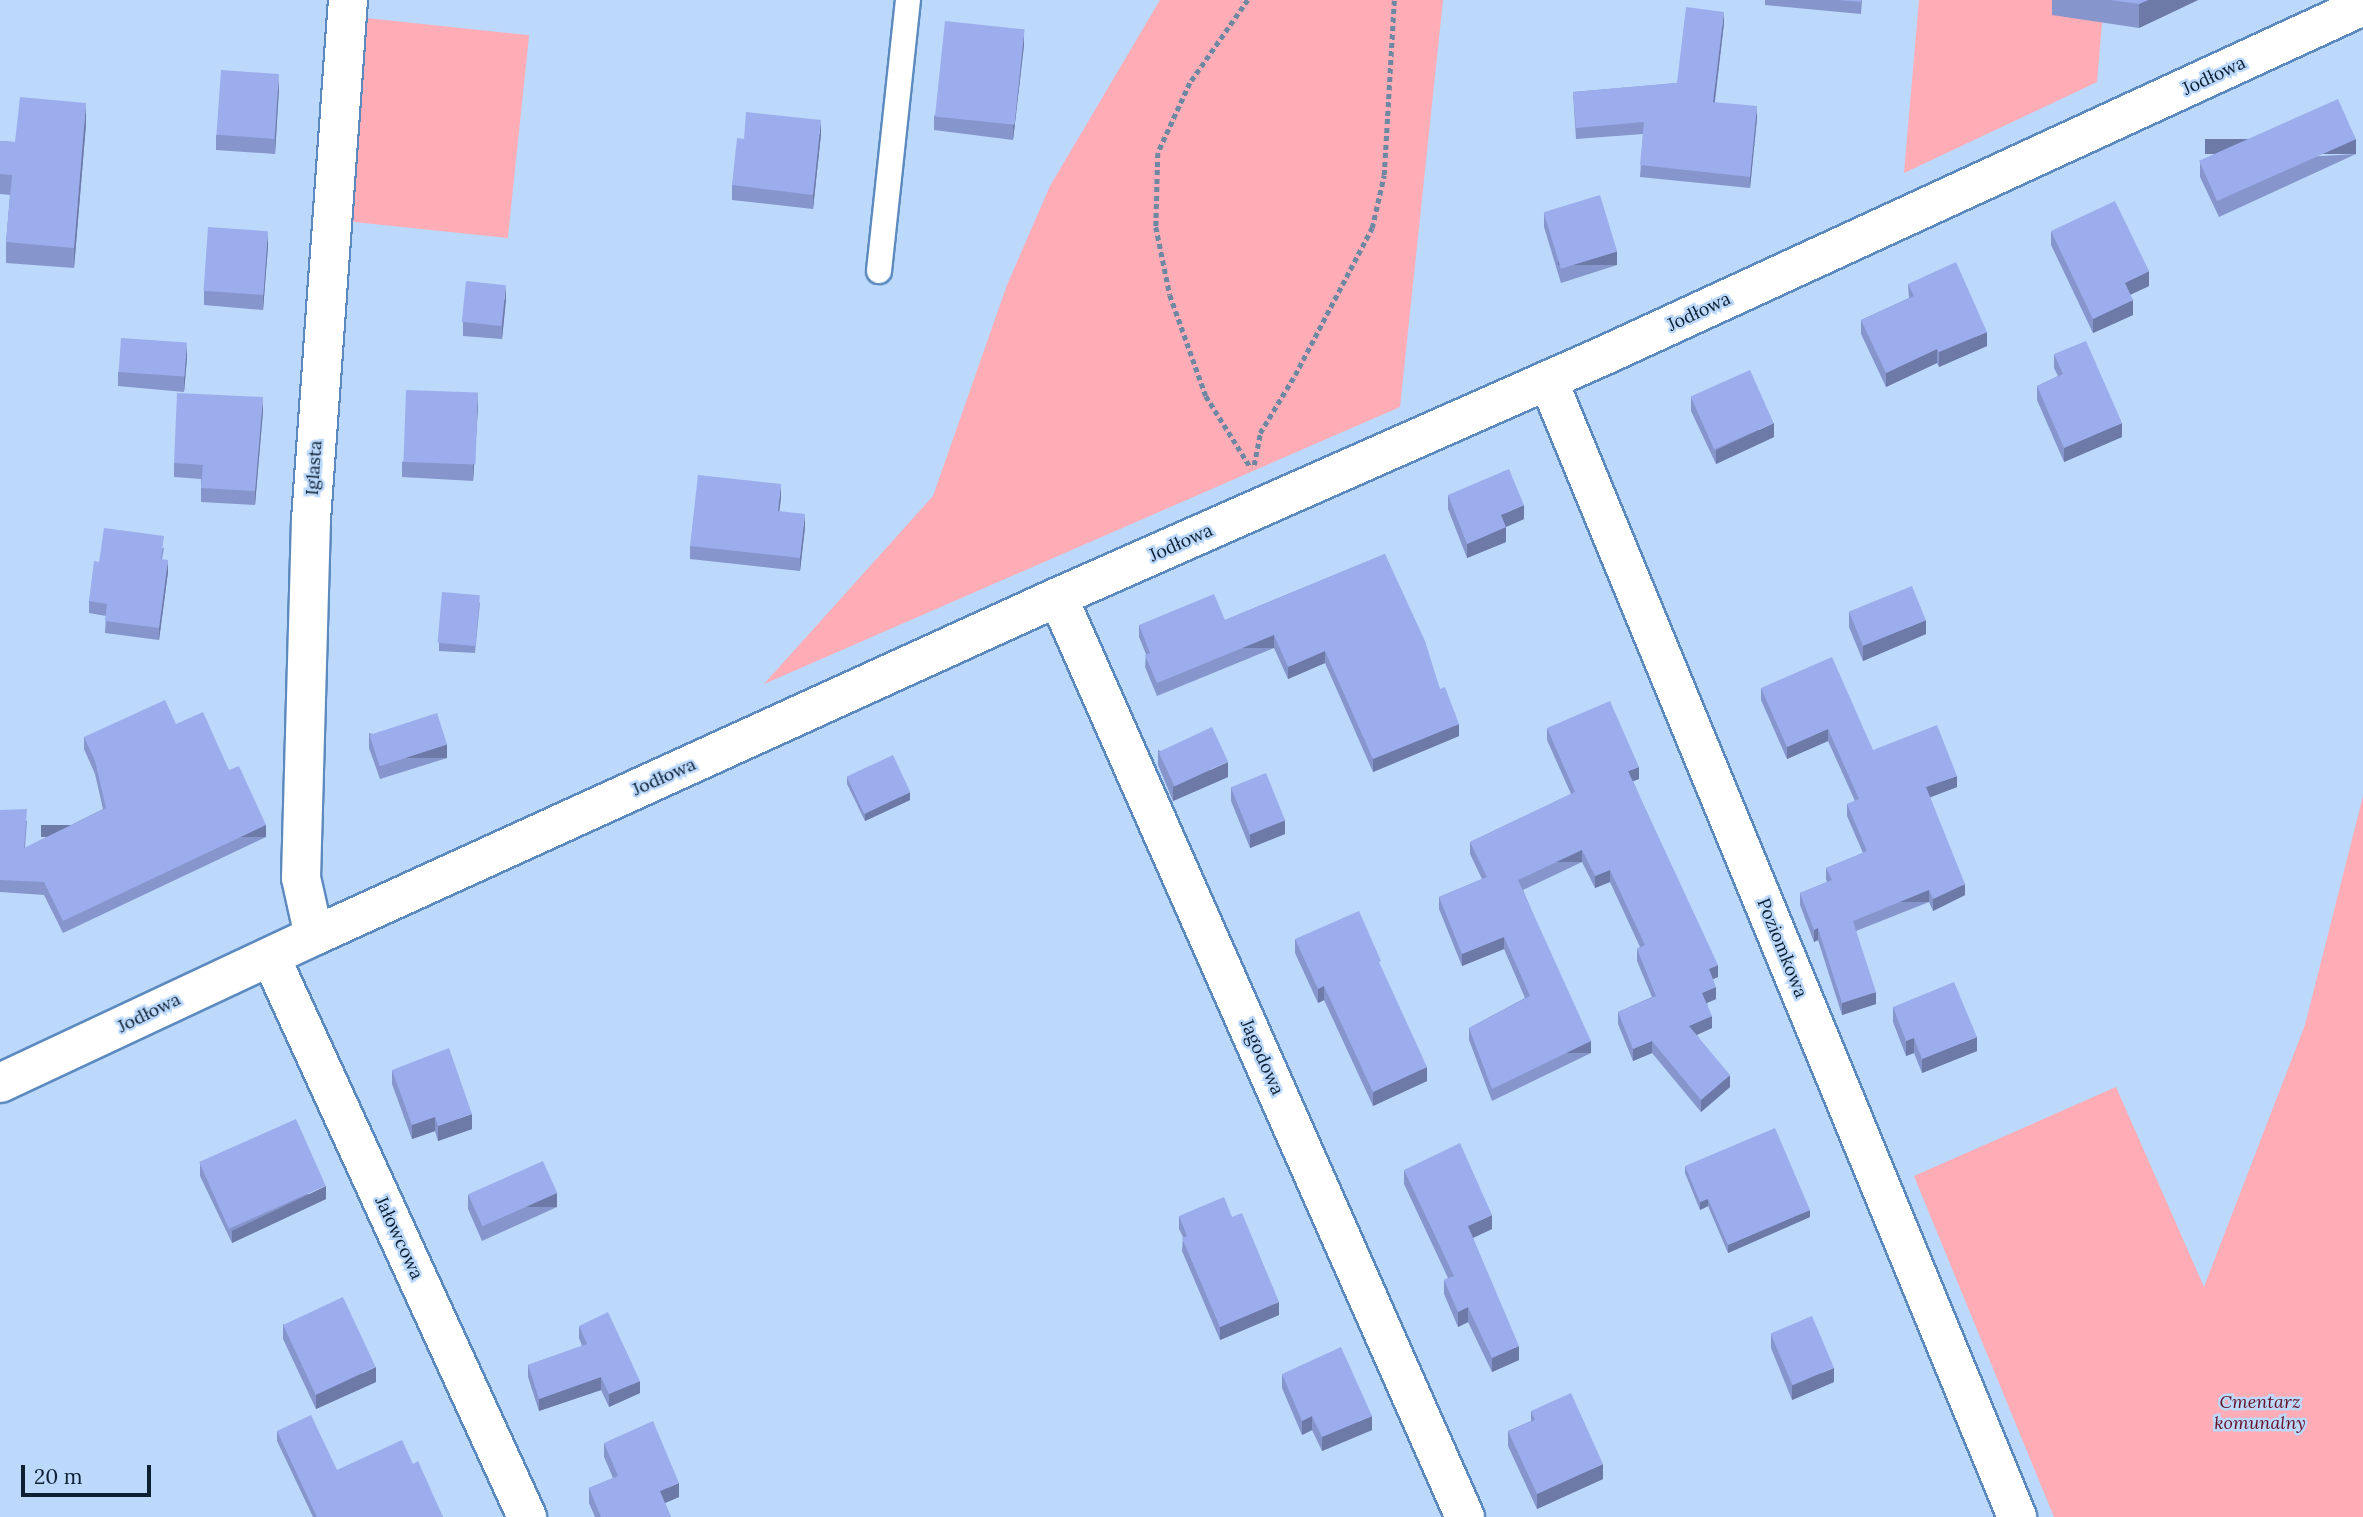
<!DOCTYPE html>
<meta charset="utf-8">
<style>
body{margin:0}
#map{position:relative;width:2363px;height:1517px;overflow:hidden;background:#bcd9fb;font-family:Lora,serif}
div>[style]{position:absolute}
.green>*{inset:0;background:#feacb5;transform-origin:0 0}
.path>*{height:4.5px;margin-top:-2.25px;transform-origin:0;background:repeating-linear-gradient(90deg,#6e87a3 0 5px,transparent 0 8.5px)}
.roads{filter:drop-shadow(2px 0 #5c8abe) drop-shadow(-2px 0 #5c8abe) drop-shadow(0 2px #5c8abe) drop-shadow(0 -2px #5c8abe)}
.lane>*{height:24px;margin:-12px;padding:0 12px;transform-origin:12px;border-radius:12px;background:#fff}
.street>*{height:38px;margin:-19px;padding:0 19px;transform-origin:19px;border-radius:19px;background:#fff}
.secondary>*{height:38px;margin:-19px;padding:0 19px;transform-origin:19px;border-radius:19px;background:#fff}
.wall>*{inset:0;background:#8695cc}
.shaded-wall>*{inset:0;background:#6d79a6;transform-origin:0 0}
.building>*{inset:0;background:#9caded;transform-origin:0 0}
span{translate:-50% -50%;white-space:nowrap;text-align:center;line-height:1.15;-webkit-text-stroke:5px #bcd9fb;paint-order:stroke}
.street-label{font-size:18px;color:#0c1f33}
.park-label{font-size:18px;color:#640f25;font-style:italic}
.scale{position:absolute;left:21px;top:1465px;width:130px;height:32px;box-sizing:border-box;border:4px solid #0c1f33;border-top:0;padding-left:9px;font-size:21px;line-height:24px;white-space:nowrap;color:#0c1f33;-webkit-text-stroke:5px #bcd9fb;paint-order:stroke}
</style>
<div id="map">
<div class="green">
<i style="clip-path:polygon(1160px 0,1443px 0,1400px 407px,764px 684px,933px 496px,1007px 285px,1050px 186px)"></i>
<i style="clip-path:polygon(1919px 0,2104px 0,2097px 82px,1904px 173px)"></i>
<i style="left:366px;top:18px;width:164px;height:204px;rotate:6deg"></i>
<i style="clip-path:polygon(2363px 796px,2363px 1517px,2054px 1517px,1914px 1176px,2116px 1087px,2204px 1287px,2305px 1025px)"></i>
</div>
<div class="path">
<i style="left:1248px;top:0;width:101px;rotate:124.9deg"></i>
<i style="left:1190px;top:83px;width:77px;rotate:114.6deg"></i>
<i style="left:1158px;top:153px;width:74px;rotate:91.5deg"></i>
<i style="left:1156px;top:227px;width:69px;rotate:78.4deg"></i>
<i style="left:1170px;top:295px;width:107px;rotate:70.4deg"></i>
<i style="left:1206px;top:396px;width:85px;rotate:58deg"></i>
<i style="left:1254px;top:465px;width:33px;rotate:-79deg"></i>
<i style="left:1260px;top:433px;width:68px;rotate:-58.9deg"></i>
<i style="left:1295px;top:375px;width:166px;rotate:-62.4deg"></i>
<i style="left:1372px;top:228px;width:54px;rotate:-77.2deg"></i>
<i style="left:1384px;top:175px;width:175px;rotate:-86.7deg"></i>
</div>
<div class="roads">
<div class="lane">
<i style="left:879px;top:271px;width:273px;rotate:-83.9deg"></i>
</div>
<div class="street">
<i style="left:1548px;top:380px;width:1230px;rotate:67.58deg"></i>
<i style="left:1058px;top:597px;width:1006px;rotate:66.14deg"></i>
<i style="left:314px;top:936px;width:59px;rotate:-102.6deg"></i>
<i style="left:301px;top:878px;width:358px;rotate:-88.4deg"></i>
<i style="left:311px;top:520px;width:521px;rotate:-85.93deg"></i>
<i style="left:271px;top:958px;width:615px;rotate:65.39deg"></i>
</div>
<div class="secondary">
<i style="left:0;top:1083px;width:347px;rotate:-25.1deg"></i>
<i style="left:314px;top:936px;width:818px;rotate:-24.5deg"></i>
<i style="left:1058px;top:597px;width:596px;rotate:-23.86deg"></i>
<i style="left:1603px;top:356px;width:837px;rotate:-24.73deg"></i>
</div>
</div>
<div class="wall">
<i style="clip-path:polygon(1765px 0,1862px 0,1861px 14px,1765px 5px)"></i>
<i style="clip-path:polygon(2052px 0,2198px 0,2139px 28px,2052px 15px)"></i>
<i style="clip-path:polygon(1724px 23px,1715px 102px,1757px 118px,1750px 188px,1640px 177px,1643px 134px,1576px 139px,1573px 92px,1677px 83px)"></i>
<i style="clip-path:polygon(1024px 45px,1013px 140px,934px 130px,934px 116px)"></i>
<i style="clip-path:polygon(279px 89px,275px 154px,216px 150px,216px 135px)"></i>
<i style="clip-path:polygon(86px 124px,74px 268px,6px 263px,6px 242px,10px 195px,0 194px,0 141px,15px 142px)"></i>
<i style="clip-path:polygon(821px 134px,813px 209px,732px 200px,732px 185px,744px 139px)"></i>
<i style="clip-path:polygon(2356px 154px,2219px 217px,2200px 177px,2200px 163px)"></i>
<i style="clip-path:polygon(1544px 213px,1617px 265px,1561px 283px,1544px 227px)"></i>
<i style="clip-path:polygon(2051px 231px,2149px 286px,2130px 295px,2133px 315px,2093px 333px,2051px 245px)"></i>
<i style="clip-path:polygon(268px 246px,263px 310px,204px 305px,204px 291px)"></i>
<i style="clip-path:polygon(1908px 284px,1987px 346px,1939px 367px,1937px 363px,1886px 387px,1861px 334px,1861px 320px,1909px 298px)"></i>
<i style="clip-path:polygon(506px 299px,502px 339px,463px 336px,463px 322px)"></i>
<i style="clip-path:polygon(2054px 354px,2122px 437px,2064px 462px,2037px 400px,2037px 386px,2058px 376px,2054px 368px)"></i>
<i style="clip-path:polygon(187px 358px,184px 392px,118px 386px,118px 372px)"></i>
<i style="clip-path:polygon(1691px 397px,1774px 437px,1716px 464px,1691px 411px)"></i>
<i style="clip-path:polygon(478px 407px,473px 481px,402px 477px,402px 462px)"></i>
<i style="clip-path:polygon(263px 411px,255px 505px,201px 502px,201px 479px,174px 477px,174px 463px)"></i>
<i style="clip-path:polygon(1448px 495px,1524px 519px,1506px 527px,1506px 542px,1467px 558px,1448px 509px)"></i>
<i style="clip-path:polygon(781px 497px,779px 511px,805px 527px,800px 571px,690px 559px,690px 546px)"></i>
<i style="clip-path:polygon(164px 548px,162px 559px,168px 572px,159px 640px,105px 633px,106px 616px,89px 613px,89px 601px,99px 562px)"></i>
<i style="clip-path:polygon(1385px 554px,1459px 736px,1373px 772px,1325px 663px,1288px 679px,1274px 648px,1157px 696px,1145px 667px,1146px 654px,1139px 637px,1139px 625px,1225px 620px)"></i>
<i style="clip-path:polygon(480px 602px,475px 653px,439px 651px,439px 643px)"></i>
<i style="clip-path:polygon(1849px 612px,1926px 634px,1863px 661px,1849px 627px)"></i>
<i style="clip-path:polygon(1761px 688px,1873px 750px,1957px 787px,1930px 797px,1965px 895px,1933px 911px,1929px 902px,1856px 931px,1876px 1004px,1842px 1015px,1818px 940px,1814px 942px,1800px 905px,1800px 893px,1827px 882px,1826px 879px,1826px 868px,1863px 853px,1847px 816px,1847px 804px,1855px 801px,1828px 741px,1787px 759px,1761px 700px)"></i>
<i style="clip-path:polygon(176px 724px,229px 770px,266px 837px,63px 933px,44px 895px,0 892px,0 810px,27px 821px,25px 848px,103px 809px,95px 774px,84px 749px,84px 737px)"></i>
<i style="clip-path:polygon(1547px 728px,1639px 779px,1633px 781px,1718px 977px,1713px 979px,1716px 999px,1707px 1003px,1712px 1028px,1697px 1035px,1730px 1087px,1701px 1112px,1652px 1053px,1633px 1061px,1618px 1024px,1618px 1012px,1652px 997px,1637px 961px,1637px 949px,1640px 947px,1610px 882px,1595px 888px,1582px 862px,1523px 890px,1591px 1053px,1492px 1101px,1469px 1040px,1469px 1028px,1525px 998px,1504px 949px,1462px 966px,1439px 909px,1439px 897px,1482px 879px,1470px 854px,1470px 842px,1571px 794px,1547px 740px)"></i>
<i style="clip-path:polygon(369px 733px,447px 758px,380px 779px,369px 748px)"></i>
<i style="clip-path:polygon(1158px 750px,1228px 777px,1173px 801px,1158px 765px)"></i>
<i style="clip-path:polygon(847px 777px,910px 800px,865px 821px,847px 784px)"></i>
<i style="clip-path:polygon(1231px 787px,1285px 834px,1250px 848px,1231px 801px)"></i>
<i style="clip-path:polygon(1295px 939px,1381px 968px,1427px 1081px,1373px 1106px,1324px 1000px,1318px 1003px,1295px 953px)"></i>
<i style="clip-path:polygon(1893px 1007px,1977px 1051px,1922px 1073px,1914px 1053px,1906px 1056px,1893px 1022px)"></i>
<i style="clip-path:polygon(392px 1070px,472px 1129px,438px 1141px,435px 1131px,412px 1139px,392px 1084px)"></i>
<i style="clip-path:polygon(200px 1163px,326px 1199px,232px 1243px,200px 1176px)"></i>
<i style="clip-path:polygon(1685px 1166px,1810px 1217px,1728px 1253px,1708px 1206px,1700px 1210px,1685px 1173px)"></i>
<i style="clip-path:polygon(1404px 1170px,1492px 1229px,1473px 1238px,1519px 1360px,1492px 1372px,1468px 1322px,1458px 1327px,1444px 1294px,1444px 1280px,1448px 1278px,1404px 1184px)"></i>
<i style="clip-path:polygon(468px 1195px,557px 1207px,482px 1241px,468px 1209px)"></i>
<i style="clip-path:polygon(1179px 1216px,1232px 1217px,1279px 1315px,1220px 1340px,1182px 1251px,1183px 1237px,1179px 1229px)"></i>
<i style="clip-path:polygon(283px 1324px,376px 1382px,316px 1409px,283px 1339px)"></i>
<i style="clip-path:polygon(579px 1326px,640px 1393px,609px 1407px,601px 1390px,539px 1411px,528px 1377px,528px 1365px,582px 1346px,579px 1338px)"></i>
<i style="clip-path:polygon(1771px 1334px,1834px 1382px,1792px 1400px,1771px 1348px)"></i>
<i style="clip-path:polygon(1282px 1374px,1372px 1430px,1322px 1451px,1312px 1430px,1302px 1435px,1282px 1388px)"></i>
<i style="clip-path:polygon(1531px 1411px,1603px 1479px,1537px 1509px,1508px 1446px,1508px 1431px,1531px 1421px)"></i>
<i style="clip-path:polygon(277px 1431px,337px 1470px,413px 1464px,443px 1517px,313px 1517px,277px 1441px)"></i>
<i style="clip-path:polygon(604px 1443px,679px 1497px,665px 1503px,671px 1517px,595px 1517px,589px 1503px,589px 1488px,613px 1478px,604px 1457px)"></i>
</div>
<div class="shaded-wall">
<i style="clip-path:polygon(2148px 0,2198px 0,2139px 28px,2139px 4px)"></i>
<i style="clip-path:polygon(1724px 12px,1724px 23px,1713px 114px,1713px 102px)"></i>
<i style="clip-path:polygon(1024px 30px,1024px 45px,1013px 140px,1013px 125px)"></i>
<i style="clip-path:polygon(279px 74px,279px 89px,275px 154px,275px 139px)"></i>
<i style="clip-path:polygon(86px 103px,86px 124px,74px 268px,74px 248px)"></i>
<i style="clip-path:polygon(1757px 106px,1757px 118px,1750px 188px,1750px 177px)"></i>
<i style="clip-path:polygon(821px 120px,821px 134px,813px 209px,813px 195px)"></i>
<i style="left:2356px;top:139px;width:15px;height:151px;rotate:90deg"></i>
<i style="clip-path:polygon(268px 231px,268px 246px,263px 310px,263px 295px)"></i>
<i style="left:1617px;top:251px;width:14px;height:59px;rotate:90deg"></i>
<i style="clip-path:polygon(2149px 271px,2149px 286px,2125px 297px,2125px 283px)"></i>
<i style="clip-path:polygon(506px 285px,506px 299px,502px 339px,502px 325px)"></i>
<i style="clip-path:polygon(2133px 300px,2133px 315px,2093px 333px,2093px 319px)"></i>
<i style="clip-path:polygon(1987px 332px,1987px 346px,1939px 367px,1939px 352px)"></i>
<i style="clip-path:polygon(187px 343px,187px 358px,184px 392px,184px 377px)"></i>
<i style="clip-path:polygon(1937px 349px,1937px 363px,1886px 387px,1886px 373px)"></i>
<i style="clip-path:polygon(478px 392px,478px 407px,473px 481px,473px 466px)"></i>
<i style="clip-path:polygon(263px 397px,263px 411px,255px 505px,255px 491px)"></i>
<i style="clip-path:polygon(1774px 423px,1774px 437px,1716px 464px,1716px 450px)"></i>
<i style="clip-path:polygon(2122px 423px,2122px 437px,2064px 462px,2064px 448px)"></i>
<i style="clip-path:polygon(781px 484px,781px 497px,778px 524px,778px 511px)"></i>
<i style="clip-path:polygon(1524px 505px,1524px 519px,1501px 529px,1501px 515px)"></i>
<i style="clip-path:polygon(805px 514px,805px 527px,800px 571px,800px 558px)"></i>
<i style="clip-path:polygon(1506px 527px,1506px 542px,1467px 558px,1467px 544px)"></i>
<i style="clip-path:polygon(168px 560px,168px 572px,159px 640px,159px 628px)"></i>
<i style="clip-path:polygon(1926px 620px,1926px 634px,1863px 661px,1863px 646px)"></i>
<i style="left:1274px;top:635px;width:13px;height:126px;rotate:90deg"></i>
<i style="clip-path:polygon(1325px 651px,1325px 663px,1288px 679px,1288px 667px)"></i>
<i style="clip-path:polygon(1459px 724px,1459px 736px,1373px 772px,1373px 759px)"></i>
<i style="clip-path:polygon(1828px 729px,1828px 741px,1787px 759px,1787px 747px)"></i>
<i style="left:447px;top:744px;width:14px;height:70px;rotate:90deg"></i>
<i style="clip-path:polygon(1228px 762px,1228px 777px,1173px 801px,1173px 787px)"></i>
<i style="clip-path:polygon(1639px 767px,1639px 779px,1628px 783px,1628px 771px)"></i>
<i style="clip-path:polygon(1957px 776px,1957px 787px,1926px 799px,1926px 787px)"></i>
<i style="clip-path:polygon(910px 792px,910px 800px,865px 821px,865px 814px)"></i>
<i style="clip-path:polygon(1285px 820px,1285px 834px,1250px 848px,1250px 834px)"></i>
<i style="left:266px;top:825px;width:12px;height:225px;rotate:90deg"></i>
<i style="left:1582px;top:850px;width:12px;height:71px;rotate:90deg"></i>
<i style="clip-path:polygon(1610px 870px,1610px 882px,1595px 888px,1595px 876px)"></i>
<i style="clip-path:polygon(1965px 884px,1965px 895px,1933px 911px,1933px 899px)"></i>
<i style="left:1929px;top:890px;width:12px;height:82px;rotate:90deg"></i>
<i style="clip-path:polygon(1818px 928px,1818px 940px,1814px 942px,1814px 930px)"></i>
<i style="clip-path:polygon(1504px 937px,1504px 949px,1462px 966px,1462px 954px)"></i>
<i style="clip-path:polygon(1718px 965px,1718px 977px,1709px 981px,1709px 969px)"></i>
<i style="clip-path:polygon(1324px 986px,1324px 1000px,1318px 1003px,1318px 989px)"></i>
<i style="clip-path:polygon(1716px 987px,1716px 999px,1702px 1005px,1702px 993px)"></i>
<i style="clip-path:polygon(1876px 992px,1876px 1004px,1842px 1015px,1842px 1003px)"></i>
<i style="clip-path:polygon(1712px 1016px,1712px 1028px,1689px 1038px,1689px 1026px)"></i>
<i style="clip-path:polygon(1977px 1037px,1977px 1051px,1922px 1073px,1922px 1059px)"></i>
<i style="clip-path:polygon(1914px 1038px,1914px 1053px,1906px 1056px,1906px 1041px)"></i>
<i style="left:1591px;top:1041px;width:12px;height:110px;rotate:90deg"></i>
<i style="clip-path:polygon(1652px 1041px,1652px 1053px,1633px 1061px,1633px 1049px)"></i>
<i style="clip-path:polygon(1427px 1067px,1427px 1081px,1373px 1106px,1373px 1092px)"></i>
<i style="clip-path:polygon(1730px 1075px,1730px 1087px,1701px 1112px,1701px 1100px)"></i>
<i style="clip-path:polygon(472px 1114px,472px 1129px,438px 1141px,438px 1126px)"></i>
<i style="clip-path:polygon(435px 1117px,435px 1131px,412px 1139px,412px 1125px)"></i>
<i style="clip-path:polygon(326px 1186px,326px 1199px,232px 1243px,232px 1231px)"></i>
<i style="left:557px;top:1193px;width:14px;height:82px;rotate:90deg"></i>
<i style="clip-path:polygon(1708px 1199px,1708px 1206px,1700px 1210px,1700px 1202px)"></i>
<i style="clip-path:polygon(1810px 1210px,1810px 1217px,1728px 1253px,1728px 1245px)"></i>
<i style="clip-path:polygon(1492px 1215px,1492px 1229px,1468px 1240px,1468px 1226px)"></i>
<i style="clip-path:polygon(1279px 1302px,1279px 1315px,1220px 1340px,1220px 1327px)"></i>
<i style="clip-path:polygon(1468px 1307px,1468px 1322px,1458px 1327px,1458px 1312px)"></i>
<i style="clip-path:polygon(1519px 1346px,1519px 1360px,1492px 1372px,1492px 1358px)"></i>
<i style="clip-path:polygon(376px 1367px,376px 1382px,316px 1409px,316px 1395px)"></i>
<i style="clip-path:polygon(1834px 1368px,1834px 1382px,1792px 1400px,1792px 1385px)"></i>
<i style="clip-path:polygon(601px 1377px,601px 1390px,539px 1411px,539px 1399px)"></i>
<i style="clip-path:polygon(640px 1381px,640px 1393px,609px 1407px,609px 1394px)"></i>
<i style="clip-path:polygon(1312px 1416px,1312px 1430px,1302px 1435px,1302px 1421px)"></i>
<i style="clip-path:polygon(1372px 1416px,1372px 1430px,1322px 1451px,1322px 1437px)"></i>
<i style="clip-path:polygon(1603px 1464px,1603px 1479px,1537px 1509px,1537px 1494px)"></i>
<i style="clip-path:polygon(679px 1483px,679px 1497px,660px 1505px,660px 1491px)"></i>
</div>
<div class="building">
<i style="clip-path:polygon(1838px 0,1861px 0,1861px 2px)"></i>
<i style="clip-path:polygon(2110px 0,2148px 0,2139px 4px)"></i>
<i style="clip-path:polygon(1686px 7px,1724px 12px,1713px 102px,1757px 106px,1750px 177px,1640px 165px,1644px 122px,1576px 128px,1573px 92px,1677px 83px)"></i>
<i style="left:945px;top:21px;width:80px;height:96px;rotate:6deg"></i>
<i style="left:221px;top:70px;width:58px;height:65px;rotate:4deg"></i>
<i style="clip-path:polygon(20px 97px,86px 103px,74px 248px,6px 242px,12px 175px,0 174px,0 141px,15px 142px)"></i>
<i style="left:2338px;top:99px;width:44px;height:152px;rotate:66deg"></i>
<i style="clip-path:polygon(746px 112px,821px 120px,813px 195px,732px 185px,737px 138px,744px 139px)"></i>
<i style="left:1600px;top:195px;width:59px;height:59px;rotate:73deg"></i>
<i style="clip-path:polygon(2115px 201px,2149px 271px,2125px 283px,2133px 300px,2093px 319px,2051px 231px)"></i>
<i style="left:208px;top:227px;width:60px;height:64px;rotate:4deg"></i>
<i style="clip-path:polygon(1956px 262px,1987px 332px,1939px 352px,1937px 349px,1886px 373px,1861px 320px,1914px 296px,1908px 284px)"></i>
<i style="left:466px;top:281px;width:40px;height:41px;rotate:6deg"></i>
<i style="left:121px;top:338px;width:66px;height:34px;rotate:4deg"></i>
<i style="clip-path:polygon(2086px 341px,2122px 423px,2064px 448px,2037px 386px,2063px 374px,2054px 354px)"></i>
<i style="left:1750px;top:370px;width:58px;height:65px;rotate:66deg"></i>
<i style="left:406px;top:390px;width:72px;height:72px;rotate:2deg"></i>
<i style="clip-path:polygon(177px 393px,263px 397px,255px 491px,201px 488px,203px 465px,174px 463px)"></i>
<i style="clip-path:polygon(1509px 469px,1524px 505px,1501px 515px,1506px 527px,1467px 544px,1448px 495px)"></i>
<i style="clip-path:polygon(698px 475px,781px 484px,778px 511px,805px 514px,800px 558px,690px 546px)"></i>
<i style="clip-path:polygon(104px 528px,164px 536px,161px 559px,168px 560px,159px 628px,105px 621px,107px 604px,89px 601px,94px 561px,99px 562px)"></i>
<i style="clip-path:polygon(1385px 554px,1425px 641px,1440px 689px,1445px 687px,1459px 724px,1373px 759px,1325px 651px,1288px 667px,1274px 635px,1157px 683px,1145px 655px,1150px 653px,1139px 625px,1214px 594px,1225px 620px)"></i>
<i style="left:1912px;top:586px;width:37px;height:68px;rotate:68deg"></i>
<i style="left:442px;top:592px;width:38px;height:51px;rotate:5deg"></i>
<i style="clip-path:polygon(1832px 657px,1873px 750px,1937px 725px,1957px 776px,1926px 787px,1965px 884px,1933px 899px,1929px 890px,1853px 921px,1876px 992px,1842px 1003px,1818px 928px,1814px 930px,1800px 893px,1832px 880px,1826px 868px,1867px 851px,1847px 804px,1859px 799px,1828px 729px,1787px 747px,1761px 688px)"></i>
<i style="clip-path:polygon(165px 700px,176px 724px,203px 712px,229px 770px,239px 766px,266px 825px,63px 921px,44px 882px,0 880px,0 810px,27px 809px,24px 848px,106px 808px,95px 761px,84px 737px)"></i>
<i style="clip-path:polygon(1610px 701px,1639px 767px,1628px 771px,1718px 965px,1709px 969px,1716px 987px,1702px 993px,1712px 1016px,1689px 1026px,1730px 1075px,1701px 1100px,1652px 1041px,1633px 1049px,1618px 1012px,1656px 996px,1637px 949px,1645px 945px,1610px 870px,1595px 876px,1582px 850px,1518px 880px,1591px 1041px,1492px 1089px,1469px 1028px,1530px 996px,1504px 937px,1462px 954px,1439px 897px,1487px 877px,1470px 842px,1575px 792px,1547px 728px)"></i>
<i style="left:437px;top:713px;width:33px;height:71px;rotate:72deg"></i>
<i style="left:1212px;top:727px;width:38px;height:59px;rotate:65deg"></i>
<i style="left:893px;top:755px;width:41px;height:51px;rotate:65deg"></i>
<i style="left:1266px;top:773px;width:51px;height:38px;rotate:68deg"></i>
<i style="clip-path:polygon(1359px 911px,1381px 961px,1379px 962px,1427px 1067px,1373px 1092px,1324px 986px,1318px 989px,1295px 939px)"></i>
<i style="clip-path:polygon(1954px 982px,1977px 1037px,1922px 1059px,1914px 1038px,1906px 1041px,1893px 1007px)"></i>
<i style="clip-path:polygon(449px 1048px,472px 1114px,438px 1126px,435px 1117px,412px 1125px,392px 1070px)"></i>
<i style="left:296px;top:1119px;width:73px;height:106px;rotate:66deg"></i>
<i style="clip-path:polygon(1775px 1128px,1810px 1210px,1728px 1245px,1708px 1199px,1700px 1202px,1685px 1166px)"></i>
<i style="clip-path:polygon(1460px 1143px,1492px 1215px,1468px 1226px,1519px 1346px,1492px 1358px,1468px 1307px,1458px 1312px,1444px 1280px,1454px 1276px,1404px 1170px)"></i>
<i style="left:543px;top:1161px;width:35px;height:82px;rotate:66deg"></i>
<i style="clip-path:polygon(1224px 1197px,1232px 1217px,1242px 1213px,1279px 1302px,1220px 1327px,1182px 1238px,1187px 1236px,1179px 1216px)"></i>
<i style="left:343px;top:1297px;width:77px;height:66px;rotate:65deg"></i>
<i style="clip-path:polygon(608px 1312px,640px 1381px,609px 1394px,601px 1377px,539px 1399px,528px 1365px,587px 1344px,579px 1326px)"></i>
<i style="left:1812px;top:1316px;width:56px;height:45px;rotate:67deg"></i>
<i style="clip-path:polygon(1341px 1347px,1372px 1416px,1322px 1437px,1312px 1416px,1302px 1421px,1282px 1374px)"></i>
<i style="clip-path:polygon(1571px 1393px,1603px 1464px,1537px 1494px,1508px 1431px,1535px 1420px,1531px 1411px)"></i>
<i style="clip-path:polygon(311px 1415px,337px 1470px,402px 1440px,413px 1464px,418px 1461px,443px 1517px,317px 1517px,277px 1431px)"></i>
<i style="clip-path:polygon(653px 1421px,679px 1483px,660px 1491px,671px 1517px,601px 1517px,589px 1488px,618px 1476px,604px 1443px)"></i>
</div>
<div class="street-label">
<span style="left:2214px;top:76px;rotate:-25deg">Jodłowa</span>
<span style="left:1699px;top:312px;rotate:-25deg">Jodłowa</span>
<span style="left:314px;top:468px;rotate:-86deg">Iglasta</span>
<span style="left:1181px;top:543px;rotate:-24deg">Jodłowa</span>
<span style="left:664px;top:777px;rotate:-24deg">Jodłowa</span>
<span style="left:1782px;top:948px;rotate:68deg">Poziomkowa</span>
<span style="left:149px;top:1013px;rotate:-26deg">Jodłowa</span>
<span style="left:1262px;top:1057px;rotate:66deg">Jagodowa</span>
<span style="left:399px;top:1238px;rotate:65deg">Jałowcowa</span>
</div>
<div class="park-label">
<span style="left:2260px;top:1413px">Cmentarz<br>komunalny</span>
</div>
<div class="scale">20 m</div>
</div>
